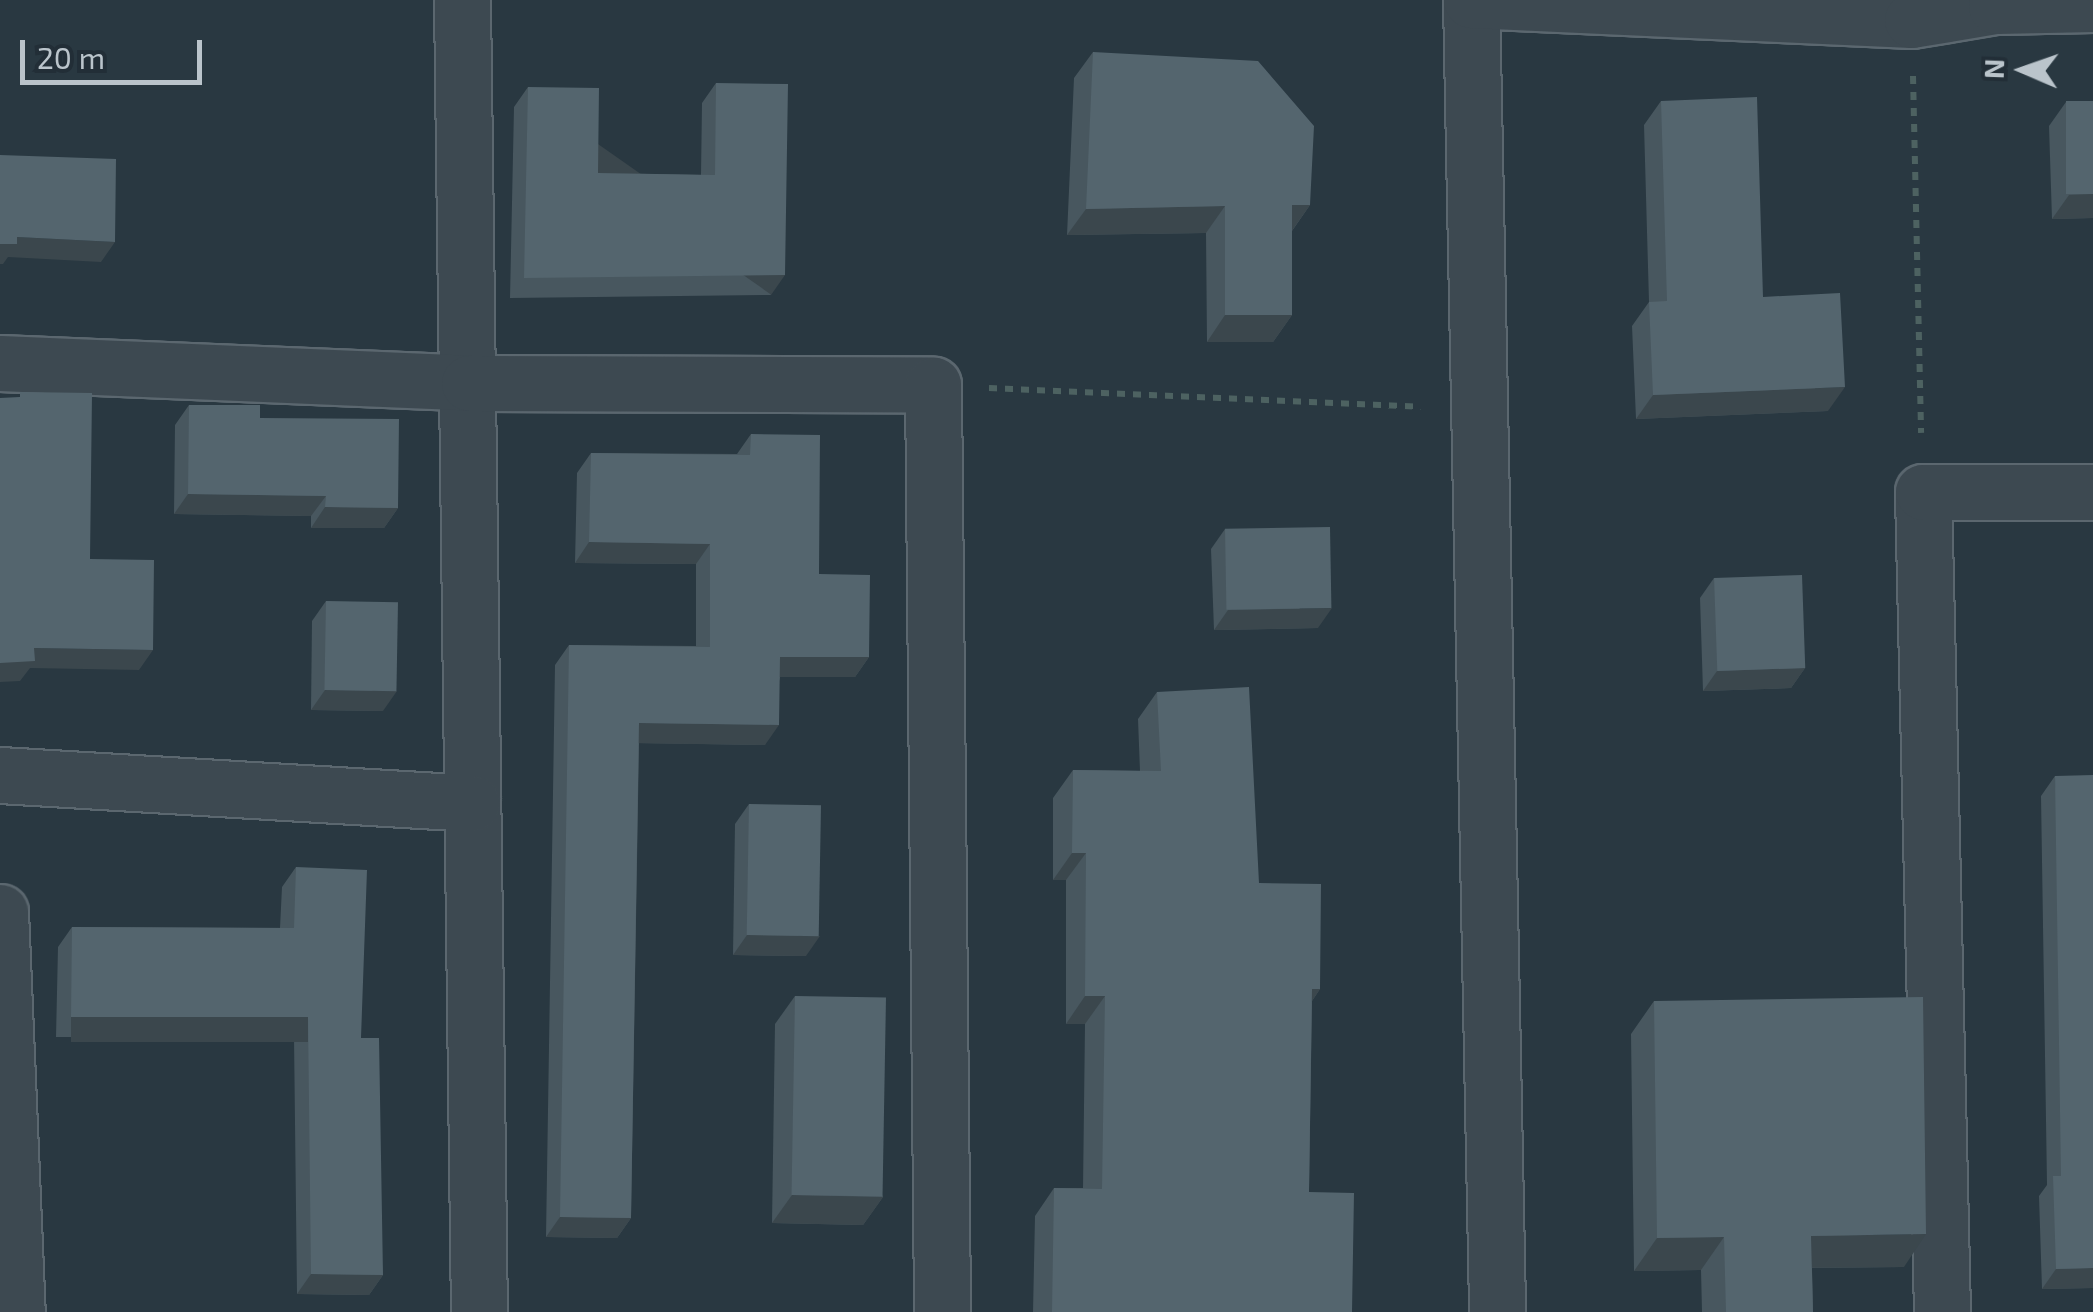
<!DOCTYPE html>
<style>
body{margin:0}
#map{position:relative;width:2093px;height:1312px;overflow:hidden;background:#293841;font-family:"Exo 2",sans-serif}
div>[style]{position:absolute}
.path>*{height:6px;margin-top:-3px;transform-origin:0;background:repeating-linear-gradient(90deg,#4d6261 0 8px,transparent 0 16px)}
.roads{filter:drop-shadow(2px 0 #5b676f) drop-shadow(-2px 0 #5b676f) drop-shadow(0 2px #5b676f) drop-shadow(0 -2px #5b676f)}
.minor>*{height:55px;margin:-27.5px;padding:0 27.5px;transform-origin:27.5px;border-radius:27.5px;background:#3d4951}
.tertiary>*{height:55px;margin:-27.5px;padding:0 27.5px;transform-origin:27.5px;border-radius:27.5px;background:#3d4951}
.wall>*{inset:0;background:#48575f}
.shaded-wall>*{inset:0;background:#3b474d;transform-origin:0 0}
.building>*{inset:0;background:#54656e;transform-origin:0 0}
span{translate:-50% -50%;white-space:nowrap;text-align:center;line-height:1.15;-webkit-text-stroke:8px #222e37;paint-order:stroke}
.north{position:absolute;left:1973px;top:20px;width:100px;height:100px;-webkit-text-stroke:8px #222e37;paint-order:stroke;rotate:272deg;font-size:28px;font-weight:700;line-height:40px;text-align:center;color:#bac4cb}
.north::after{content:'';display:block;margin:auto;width:35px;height:45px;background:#bac4cb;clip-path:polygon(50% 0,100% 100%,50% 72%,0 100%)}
.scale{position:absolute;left:20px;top:40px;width:182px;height:45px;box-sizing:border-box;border:5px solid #bac4cb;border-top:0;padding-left:12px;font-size:30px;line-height:35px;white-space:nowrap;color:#bac4cb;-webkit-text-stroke:8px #222e37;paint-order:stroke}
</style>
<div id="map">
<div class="path">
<i style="left:1913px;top:76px;width:357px;rotate:88.7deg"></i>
<i style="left:989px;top:388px;width:432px;rotate:2.5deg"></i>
</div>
<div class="roads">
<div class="minor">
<i style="left:462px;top:0;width:1312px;rotate:89.26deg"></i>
<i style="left:0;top:363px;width:469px;rotate:2.4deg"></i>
<i style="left:469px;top:383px;width:464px;rotate:0.2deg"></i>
<i style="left:933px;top:385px;width:927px;rotate:89.44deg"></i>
<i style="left:0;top:775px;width:473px;rotate:3.4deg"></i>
<i style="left:0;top:912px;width:400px;rotate:87.6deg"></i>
<i style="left:1942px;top:1312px;width:820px;rotate:-91.33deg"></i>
<i style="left:1923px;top:492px;width:170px"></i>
</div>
<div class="tertiary">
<i style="left:1471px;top:0;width:1312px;rotate:88.86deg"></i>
<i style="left:1471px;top:0;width:441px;rotate:2.6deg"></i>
<i style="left:1912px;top:20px;width:85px;rotate:-9.5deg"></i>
<i style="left:1996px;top:6px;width:97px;rotate:-1.2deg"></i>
</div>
</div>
<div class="wall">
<i style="clip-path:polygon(1093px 52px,1310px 205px,1292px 231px,1292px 315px,1273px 342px,1207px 342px,1206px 233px,1067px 235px,1074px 78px)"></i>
<i style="clip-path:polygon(716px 83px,771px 295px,510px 298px,514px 107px,528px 87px,598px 173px,701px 175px,702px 103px)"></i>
<i style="clip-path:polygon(1661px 101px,1763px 297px,1828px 411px,1636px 419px,1632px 326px,1649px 302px,1644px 125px)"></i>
<i style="clip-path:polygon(2093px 101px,2093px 218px,2052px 219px,2049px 126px,2066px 102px)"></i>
<i style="clip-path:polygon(189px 405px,260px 418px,398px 508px,384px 528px,311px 528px,311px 516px,174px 514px,175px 425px)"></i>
<i style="clip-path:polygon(751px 434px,819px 574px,869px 657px,855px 677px,780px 677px,765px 745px,639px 743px,631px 1218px,617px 1238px,546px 1237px,555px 665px,569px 645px,696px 646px,696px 564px,575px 563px,577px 473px,591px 453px,737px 454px)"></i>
<i style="clip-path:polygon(1225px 529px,1318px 628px,1214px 630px,1211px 549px)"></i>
<i style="clip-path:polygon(1714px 578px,1805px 668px,1791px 688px,1703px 691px,1700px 598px)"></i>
<i style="clip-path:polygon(326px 601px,383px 711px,311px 710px,312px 621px)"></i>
<i style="clip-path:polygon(1157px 692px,1259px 883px,1320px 989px,1312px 1001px,1309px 1192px,1352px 1312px,1033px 1312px,1035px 1216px,1054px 1188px,1083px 1188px,1085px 1024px,1066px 1024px,1066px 880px,1053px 880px,1053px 798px,1073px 770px,1140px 771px,1138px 719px)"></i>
<i style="clip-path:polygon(2055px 776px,2093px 1288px,2042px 1289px,2039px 1196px,2047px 1185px,2041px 796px)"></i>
<i style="clip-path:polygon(749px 804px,806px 956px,733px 955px,735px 824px)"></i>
<i style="clip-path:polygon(296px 867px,361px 1038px,383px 1275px,369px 1295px,297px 1294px,294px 1037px,56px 1037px,58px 947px,72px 927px,280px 928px,282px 887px)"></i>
<i style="clip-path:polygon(795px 996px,883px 1197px,863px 1225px,772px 1223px,775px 1024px)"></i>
<i style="clip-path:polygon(1654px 1001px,1904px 1267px,1812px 1268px,1813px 1312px,1702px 1312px,1701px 1270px,1634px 1271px,1631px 1034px)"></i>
</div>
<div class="shaded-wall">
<i style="clip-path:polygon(2093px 194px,2093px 218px,2052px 219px,2069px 195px)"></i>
<i style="clip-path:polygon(1292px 205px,1310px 205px,1291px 232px)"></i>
<i style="clip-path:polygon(1225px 206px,1206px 233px,1067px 235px,1086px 209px)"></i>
<i style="clip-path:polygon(17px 237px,115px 242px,101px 262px,8px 257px,3px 264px,0 264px,0 244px)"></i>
<i style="left:785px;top:275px;width:24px;height:261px;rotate:125deg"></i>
<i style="clip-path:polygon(1225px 315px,1292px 315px,1273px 342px,1207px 342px)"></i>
<i style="clip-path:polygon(1845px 387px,1828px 411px,1636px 419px,1653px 395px)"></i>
<i style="clip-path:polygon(188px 494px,326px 496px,311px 516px,174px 514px)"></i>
<i style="clip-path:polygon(325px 507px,398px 508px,384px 528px,311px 528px)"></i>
<i style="clip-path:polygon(589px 542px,710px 544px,696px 564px,575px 563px)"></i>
<i style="clip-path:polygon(1332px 608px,1318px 628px,1214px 630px,1228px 610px)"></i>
<i style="clip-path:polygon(34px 648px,153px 650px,139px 670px,30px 668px,20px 681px,0 682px,0 663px)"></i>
<i style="clip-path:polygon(780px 657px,869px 657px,855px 677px,766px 677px)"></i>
<i style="clip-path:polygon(1805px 668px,1791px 688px,1703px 691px,1717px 671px)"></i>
<i style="clip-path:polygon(325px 690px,397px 691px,383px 711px,311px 710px)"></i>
<i style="clip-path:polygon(639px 723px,779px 725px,765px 745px,625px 743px)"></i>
<i style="clip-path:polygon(1072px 853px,1086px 853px,1066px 880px,1053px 880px)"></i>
<i style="clip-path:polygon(747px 935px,820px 936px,806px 956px,733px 955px)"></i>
<i style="clip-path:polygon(1312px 989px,1320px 989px,1301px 1017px)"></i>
<i style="clip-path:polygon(1085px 996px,1105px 996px,1085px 1024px,1066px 1024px)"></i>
<i style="left:71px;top:1017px;width:237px;height:25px"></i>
<i style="clip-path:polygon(792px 1195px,883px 1197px,863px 1225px,772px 1223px)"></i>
<i style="clip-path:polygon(560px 1217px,631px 1218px,617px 1238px,546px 1237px)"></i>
<i style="clip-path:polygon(1926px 1234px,1904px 1267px,1788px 1268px,1811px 1236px)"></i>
<i style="clip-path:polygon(1724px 1237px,1701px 1270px,1634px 1271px,1657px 1238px)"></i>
<i style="clip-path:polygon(2093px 1268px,2093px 1288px,2042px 1289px,2056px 1269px)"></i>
<i style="clip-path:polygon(311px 1274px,383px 1275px,369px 1295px,297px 1294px)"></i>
</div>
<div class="building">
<i style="clip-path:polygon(1093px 52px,1258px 61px,1314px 126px,1310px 205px,1292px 205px,1292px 315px,1225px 315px,1225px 206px,1086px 209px)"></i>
<i style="clip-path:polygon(716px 83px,788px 84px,785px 275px,524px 278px,528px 87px,599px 88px,598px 173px,715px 175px)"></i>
<i style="clip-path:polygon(1757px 97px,1763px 297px,1840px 293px,1845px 387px,1653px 395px,1649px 302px,1667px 301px,1661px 101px)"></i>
<i style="left:2093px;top:101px;width:93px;height:27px;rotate:90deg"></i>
<i style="clip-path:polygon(0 155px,116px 159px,115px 242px,17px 237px,17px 244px,0 244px)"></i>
<i style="clip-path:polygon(20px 392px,92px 393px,90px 559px,154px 560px,153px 650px,34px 648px,35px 661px,0 663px,0 398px,20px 397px)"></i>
<i style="clip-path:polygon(189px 405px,260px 405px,260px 418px,399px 419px,398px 508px,325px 507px,326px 496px,188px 494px)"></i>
<i style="clip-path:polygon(751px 434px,820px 435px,819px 574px,870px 575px,869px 657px,780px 657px,779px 725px,639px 723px,631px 1218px,560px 1217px,569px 645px,710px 647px,710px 544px,589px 542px,591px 453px,750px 455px)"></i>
<i style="left:1330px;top:527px;width:81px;height:105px;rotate:89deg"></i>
<i style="left:1802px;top:575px;width:93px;height:88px;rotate:88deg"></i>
<i style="left:326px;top:601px;width:72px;height:89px;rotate:1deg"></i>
<i style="clip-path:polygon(1249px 687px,1259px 883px,1321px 884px,1320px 989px,1312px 989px,1309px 1192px,1354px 1193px,1352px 1312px,1052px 1312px,1054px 1188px,1102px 1189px,1105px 996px,1085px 996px,1086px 853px,1072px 853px,1073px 770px,1161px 771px,1157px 692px)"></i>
<i style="clip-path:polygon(2093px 775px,2093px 1268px,2056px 1269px,2053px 1176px,2061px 1176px,2055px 776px)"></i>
<i style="left:749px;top:804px;width:72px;height:131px;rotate:1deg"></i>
<i style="clip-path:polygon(296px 867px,367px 870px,361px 1038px,379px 1038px,383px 1275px,311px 1274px,308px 1017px,71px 1017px,72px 927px,294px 928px)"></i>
<i style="left:795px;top:996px;width:91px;height:199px;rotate:1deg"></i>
<i style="clip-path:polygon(1923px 997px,1926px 1234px,1811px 1236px,1813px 1312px,1726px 1312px,1724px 1237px,1657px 1238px,1654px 1001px)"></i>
</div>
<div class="north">N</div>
<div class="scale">20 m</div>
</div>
